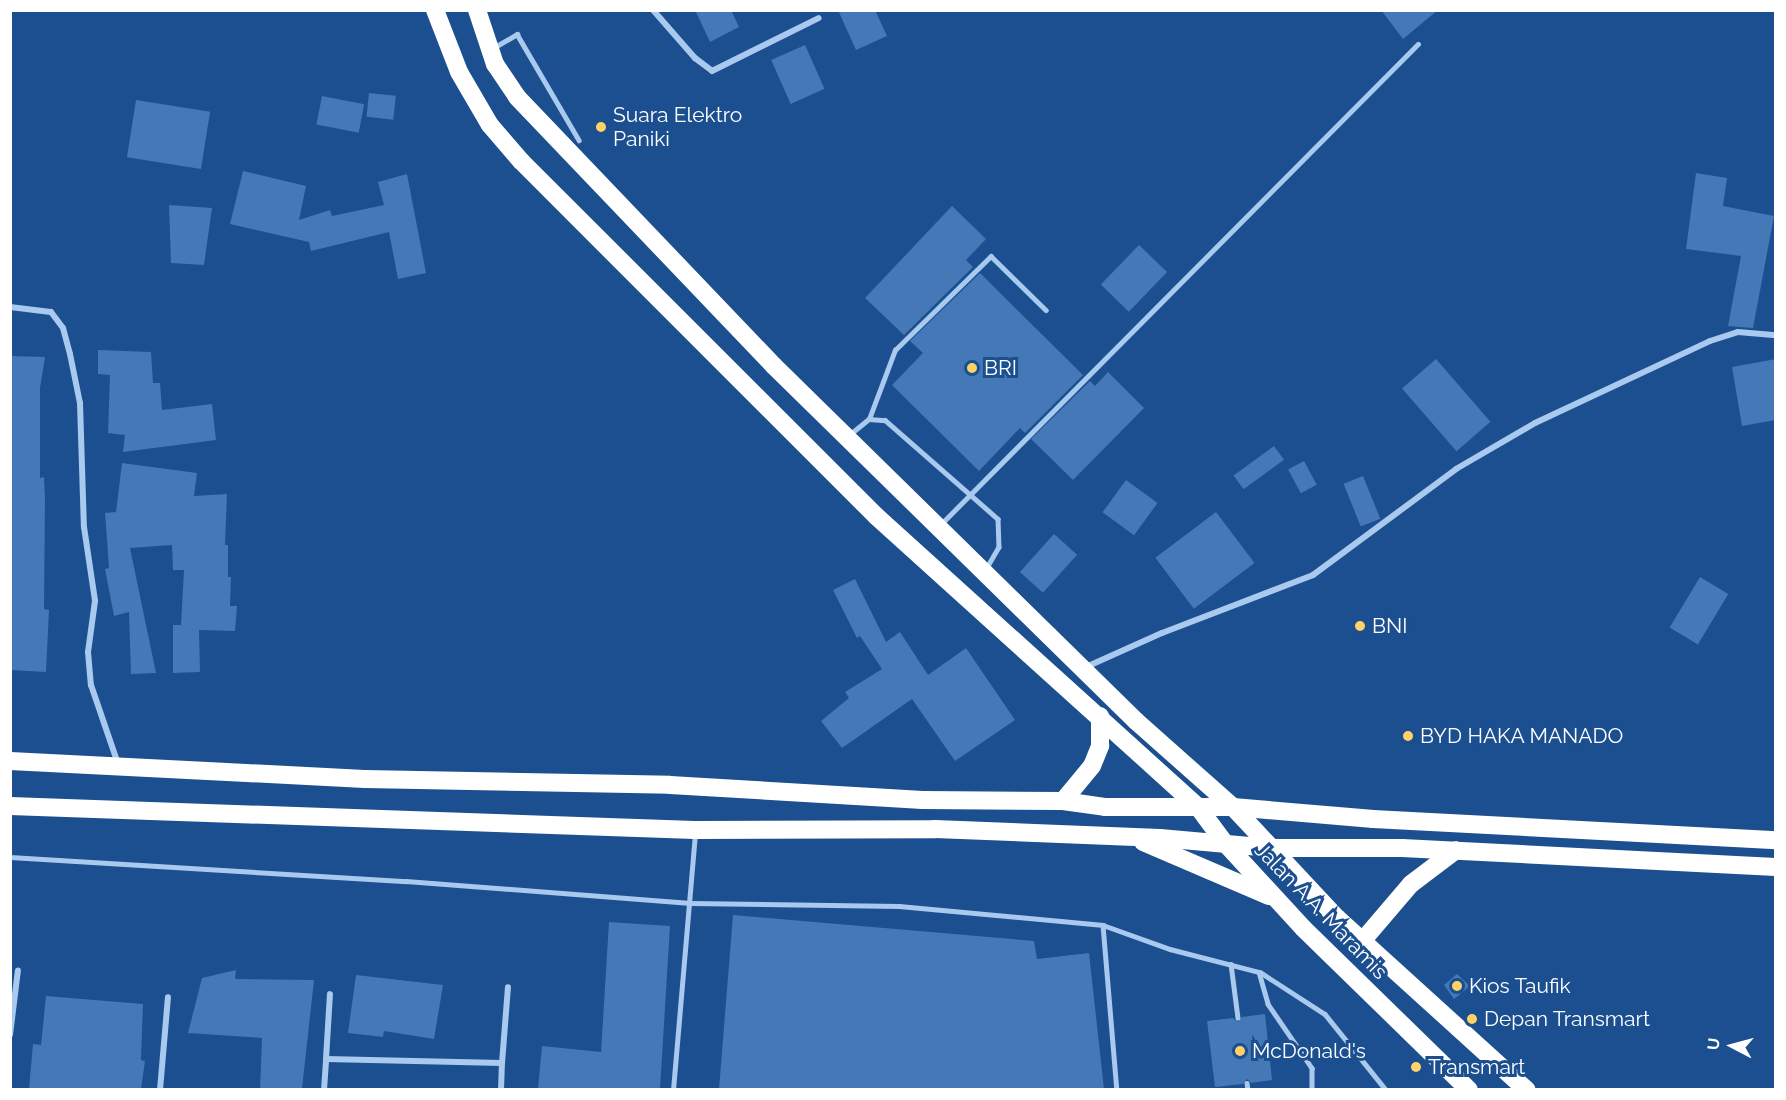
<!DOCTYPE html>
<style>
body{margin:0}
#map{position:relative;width:1786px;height:1100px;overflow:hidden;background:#1b4f8f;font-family:Raleway,sans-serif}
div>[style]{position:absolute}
.building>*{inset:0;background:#4478b7;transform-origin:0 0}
.lane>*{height:4.5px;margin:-2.25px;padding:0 2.25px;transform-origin:2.25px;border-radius:2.25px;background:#a9c9ee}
.street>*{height:6px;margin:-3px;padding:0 3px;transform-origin:3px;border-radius:3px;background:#a9c9ee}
.highway>*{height:18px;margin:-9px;padding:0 9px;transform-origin:9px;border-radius:9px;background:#fff}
.dots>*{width:16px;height:16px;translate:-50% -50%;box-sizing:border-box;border:3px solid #1b4f8f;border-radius:50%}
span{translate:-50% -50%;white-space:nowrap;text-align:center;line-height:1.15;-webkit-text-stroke:6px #1b4f8f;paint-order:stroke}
.poi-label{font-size:21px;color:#fff}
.left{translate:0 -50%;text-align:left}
.street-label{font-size:21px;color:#fff}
.frame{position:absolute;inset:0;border:12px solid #fff;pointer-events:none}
.north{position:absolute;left:1702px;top:1016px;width:60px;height:60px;-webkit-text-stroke:4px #1b4f8f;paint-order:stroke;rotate:276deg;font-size:16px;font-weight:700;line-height:24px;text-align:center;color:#fff}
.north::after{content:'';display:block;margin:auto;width:21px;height:27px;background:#fff;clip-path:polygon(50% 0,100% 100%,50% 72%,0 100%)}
</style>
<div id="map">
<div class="building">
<i style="clip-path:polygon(695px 10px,731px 10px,739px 27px,710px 42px)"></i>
<i style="clip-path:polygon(838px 10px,875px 10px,887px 36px,856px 50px)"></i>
<i style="clip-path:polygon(1381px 10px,1438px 10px,1403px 39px)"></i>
<i style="left:805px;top:45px;width:48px;height:37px;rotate:66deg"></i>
<i style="left:369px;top:93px;width:27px;height:24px;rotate:6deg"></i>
<i style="left:322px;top:96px;width:43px;height:29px;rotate:11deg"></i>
<i style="left:136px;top:100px;width:75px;height:58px;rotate:9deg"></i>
<i style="clip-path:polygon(243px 171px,306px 186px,299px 220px,330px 210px,332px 216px,384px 205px,378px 182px,407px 174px,426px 273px,398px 279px,389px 232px,311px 251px,309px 242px,230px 224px)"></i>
<i style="clip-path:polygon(1696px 173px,1727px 178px,1723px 206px,1774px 216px,1753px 328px,1728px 326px,1741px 256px,1686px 249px)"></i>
<i style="clip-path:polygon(169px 205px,212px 208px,204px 265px,171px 263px)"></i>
<i style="clip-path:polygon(952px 206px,986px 239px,966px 260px,973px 267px,904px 335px,865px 298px)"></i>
<i style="left:1139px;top:245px;width:39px;height:55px;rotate:44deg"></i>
<i style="clip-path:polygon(980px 273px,1083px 375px,1025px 433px,1020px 428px,979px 471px,892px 385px,923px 353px,910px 341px)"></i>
<i style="clip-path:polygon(98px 350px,151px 352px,153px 383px,160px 383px,162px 410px,212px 404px,216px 440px,123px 452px,125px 435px,108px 433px,110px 375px,98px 374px)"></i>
<i style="clip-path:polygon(10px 356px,45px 357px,40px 388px,40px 478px,44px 477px,45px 498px,44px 609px,49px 610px,46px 672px,10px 670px)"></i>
<i style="left:1436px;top:359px;width:83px;height:45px;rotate:49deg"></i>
<i style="clip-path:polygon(1776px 359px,1776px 420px,1742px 426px,1732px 367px)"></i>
<i style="clip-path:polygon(1108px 372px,1144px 408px,1073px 480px,1031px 439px,1090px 381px,1095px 386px)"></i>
<i style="left:1274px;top:446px;width:17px;height:50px;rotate:54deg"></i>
<i style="left:1304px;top:461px;width:27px;height:18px;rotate:62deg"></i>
<i style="clip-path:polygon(122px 463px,197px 473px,194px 496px,227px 494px,225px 545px,228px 545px,228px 577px,231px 577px,230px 606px,237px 606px,235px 631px,199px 630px,200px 672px,173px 673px,173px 625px,181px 625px,184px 570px,173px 570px,172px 545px,130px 548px,156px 673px,131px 674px,129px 612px,114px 616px,105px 569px,109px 568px,105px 513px,116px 512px)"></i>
<i style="left:1363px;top:476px;width:46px;height:21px;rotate:68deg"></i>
<i style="left:1126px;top:480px;width:39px;height:40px;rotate:36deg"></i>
<i style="left:1216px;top:512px;width:64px;height:76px;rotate:53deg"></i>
<i style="left:1054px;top:534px;width:31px;height:51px;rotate:42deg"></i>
<i style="left:1700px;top:577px;width:33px;height:59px;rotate:31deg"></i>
<i style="clip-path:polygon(855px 579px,886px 642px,900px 632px,928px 675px,966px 648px,1015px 720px,955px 761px,912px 699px,842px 748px,821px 721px,849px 698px,845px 692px,882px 669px,860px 636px,857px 638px,833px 590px)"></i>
<i style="clip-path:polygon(733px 915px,1034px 941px,1037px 959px,1089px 953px,1104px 1089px,719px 1089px)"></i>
<i style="clip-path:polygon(609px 922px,670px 926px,660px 1089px,538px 1089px,542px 1046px,601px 1052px)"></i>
<i style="clip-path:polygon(236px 970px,235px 979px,314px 980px,302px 1089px,260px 1089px,262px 1038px,188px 1033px,202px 978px)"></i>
<i style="clip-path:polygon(1457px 974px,1470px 986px,1454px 999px,1444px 985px)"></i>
<i style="clip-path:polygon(356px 975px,443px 985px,434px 1039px,384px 1031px,383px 1037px,348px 1033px)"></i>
<i style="clip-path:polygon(46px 996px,143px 1004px,141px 1060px,145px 1061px,141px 1089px,29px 1089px,33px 1044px,41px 1045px)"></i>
<i style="clip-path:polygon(1265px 1014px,1272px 1080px,1251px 1083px,1247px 1079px,1243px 1084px,1215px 1087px,1207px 1021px,1233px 1018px,1238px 1022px,1242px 1017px)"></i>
</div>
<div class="lane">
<i style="left:493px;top:48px;width:28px;rotate:-30deg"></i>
<i style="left:517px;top:34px;width:123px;rotate:59.7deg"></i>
<i style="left:869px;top:419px;width:74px;rotate:-69.4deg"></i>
<i style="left:895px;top:350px;width:134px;rotate:-44.4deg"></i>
<i style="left:991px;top:256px;width:77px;rotate:44.5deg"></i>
<i style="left:849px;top:435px;width:26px;rotate:-39deg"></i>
<i style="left:869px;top:419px;width:16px;rotate:4deg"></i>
<i style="left:885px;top:420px;width:150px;rotate:41.2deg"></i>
<i style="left:998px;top:519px;width:28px;rotate:88deg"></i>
<i style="left:999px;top:547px;width:24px;rotate:120deg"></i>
<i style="left:942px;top:523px;width:675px;rotate:-45.18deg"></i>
<i style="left:10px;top:857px;width:397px;rotate:3.5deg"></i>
<i style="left:406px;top:881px;width:285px;rotate:4.4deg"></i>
<i style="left:690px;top:903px;width:209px;rotate:0.8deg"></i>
<i style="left:899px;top:906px;width:205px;rotate:5.3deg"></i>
<i style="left:1103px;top:925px;width:71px;rotate:19.7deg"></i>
<i style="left:1170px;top:949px;width:92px;rotate:14.5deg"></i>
<i style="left:1259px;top:972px;width:33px;rotate:74deg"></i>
<i style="left:1268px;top:1004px;width:78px;rotate:55.5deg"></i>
<i style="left:1312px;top:1068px;width:22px;rotate:90deg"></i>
<i style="left:1103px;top:925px;width:166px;rotate:85.2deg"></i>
<i style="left:1231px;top:964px;width:54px;rotate:82.6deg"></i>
<i style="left:1260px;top:972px;width:77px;rotate:32.9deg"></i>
<i style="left:1325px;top:1014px;width:97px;rotate:51.2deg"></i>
<i style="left:1247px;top:1083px;width:7px;rotate:82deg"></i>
<i style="left:673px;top:1090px;width:258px;rotate:-85.1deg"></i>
</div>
<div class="street">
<i style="left:653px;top:10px;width:64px;rotate:48.8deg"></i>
<i style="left:695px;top:58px;width:21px;rotate:37deg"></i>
<i style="left:712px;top:71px;width:119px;rotate:-26.4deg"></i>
<i style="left:10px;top:307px;width:41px;rotate:7deg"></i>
<i style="left:51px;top:312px;width:20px;rotate:53deg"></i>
<i style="left:63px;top:328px;width:27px;rotate:75deg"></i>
<i style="left:70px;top:354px;width:50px;rotate:78.5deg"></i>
<i style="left:80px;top:403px;width:124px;rotate:88.2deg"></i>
<i style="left:84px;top:527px;width:75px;rotate:81.5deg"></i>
<i style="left:95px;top:601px;width:51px;rotate:97.8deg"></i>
<i style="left:88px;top:652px;width:33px;rotate:85deg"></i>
<i style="left:91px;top:685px;width:83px;rotate:71.1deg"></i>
<i style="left:1086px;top:667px;width:83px;rotate:-24.1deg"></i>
<i style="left:1162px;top:633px;width:162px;rotate:-21deg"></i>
<i style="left:1313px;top:575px;width:178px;rotate:-36.5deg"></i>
<i style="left:1456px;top:469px;width:91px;rotate:-30.2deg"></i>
<i style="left:1535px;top:423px;width:193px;rotate:-25.1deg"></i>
<i style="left:1710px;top:341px;width:29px;rotate:-18deg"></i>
<i style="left:1738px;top:332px;width:38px;rotate:5deg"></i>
<i style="left:10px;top:1035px;width:65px;rotate:-83deg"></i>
<i style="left:326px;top:1059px;width:65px;rotate:-86.5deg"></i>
<i style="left:160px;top:1090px;width:93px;rotate:-85.1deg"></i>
<i style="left:324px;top:1090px;width:31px;rotate:-86deg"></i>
<i style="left:326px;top:1059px;width:176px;rotate:1.3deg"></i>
<i style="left:502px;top:1063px;width:76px;rotate:-85.5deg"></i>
<i style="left:501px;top:1090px;width:27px;rotate:-88deg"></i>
</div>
<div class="highway">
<i style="left:435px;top:10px;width:66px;rotate:68.8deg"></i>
<i style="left:459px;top:72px;width:61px;rotate:59.7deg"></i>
<i style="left:490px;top:125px;width:48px;rotate:49.3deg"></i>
<i style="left:521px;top:161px;width:502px;rotate:45deg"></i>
<i style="left:876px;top:516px;width:434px;rotate:42.1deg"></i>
<i style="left:1198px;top:807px;width:44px;rotate:53.4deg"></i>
<i style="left:1224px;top:842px;width:117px;rotate:47.4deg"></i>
<i style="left:1303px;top:928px;width:232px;rotate:44.3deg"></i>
<i style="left:477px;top:10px;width:57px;rotate:71.6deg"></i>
<i style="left:495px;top:64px;width:40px;rotate:56deg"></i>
<i style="left:517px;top:97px;width:372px;rotate:46.3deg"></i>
<i style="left:774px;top:366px;width:507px;rotate:44.44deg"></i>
<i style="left:1136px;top:721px;width:130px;rotate:41.6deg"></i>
<i style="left:1233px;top:807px;width:152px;rotate:46.9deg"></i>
<i style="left:1337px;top:918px;width:256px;rotate:42.2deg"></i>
<i style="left:10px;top:761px;width:355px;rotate:2.9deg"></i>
<i style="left:365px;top:779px;width:305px;rotate:1.1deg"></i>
<i style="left:670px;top:785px;width:253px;rotate:3.4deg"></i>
<i style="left:923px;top:800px;width:140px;rotate:0.4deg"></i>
<i style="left:1063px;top:801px;width:42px;rotate:8.1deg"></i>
<i style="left:1105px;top:807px;width:128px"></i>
<i style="left:1233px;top:807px;width:141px;rotate:4.9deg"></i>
<i style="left:1373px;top:819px;width:404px;rotate:3deg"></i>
<i style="left:1063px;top:801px;width:45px;rotate:-50.4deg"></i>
<i style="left:1092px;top:766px;width:22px;rotate:-68deg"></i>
<i style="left:1100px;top:746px;width:30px;rotate:-90deg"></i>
<i style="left:10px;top:806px;width:685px;rotate:2.01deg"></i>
<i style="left:695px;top:830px;width:240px;rotate:-0.2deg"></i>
<i style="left:935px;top:829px;width:225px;rotate:2.3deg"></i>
<i style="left:1160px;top:838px;width:112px;rotate:5.1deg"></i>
<i style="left:1272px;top:848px;width:130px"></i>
<i style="left:1402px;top:848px;width:374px;rotate:2.9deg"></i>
<i style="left:1143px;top:842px;width:137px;rotate:23.2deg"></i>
<i style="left:1364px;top:939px;width:72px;rotate:-49.5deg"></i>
<i style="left:1411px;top:884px;width:56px;rotate:-37.1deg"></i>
</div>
<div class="dots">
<i style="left:601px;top:127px;background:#ffd166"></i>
<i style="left:972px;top:368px;background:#ffd166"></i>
<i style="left:1360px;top:626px;background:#ffd166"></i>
<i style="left:1408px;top:736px;background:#ffd166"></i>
<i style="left:1457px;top:986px;background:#ffd166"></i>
<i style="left:1472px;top:1019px;background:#ffd166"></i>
<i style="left:1240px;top:1051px;background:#ffd166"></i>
<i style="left:1416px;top:1067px;background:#ffd166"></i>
</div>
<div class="poi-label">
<span class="left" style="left:613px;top:127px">Suara Elektro<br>Paniki</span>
<span class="left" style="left:984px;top:368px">BRI</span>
<span class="left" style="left:1372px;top:626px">BNI</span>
<span class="left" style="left:1420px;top:736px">BYD HAKA MANADO</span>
<span class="left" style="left:1469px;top:986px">Kios Taufik</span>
<span class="left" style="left:1484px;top:1019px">Depan Transmart</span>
<span class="left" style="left:1252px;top:1051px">McDonald's</span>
<span class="left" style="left:1428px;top:1067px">Transmart</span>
</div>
<div class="street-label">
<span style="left:1321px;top:911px;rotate:46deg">Jalan A.A. Maramis</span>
</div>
<div class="frame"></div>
<div class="north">U</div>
</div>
